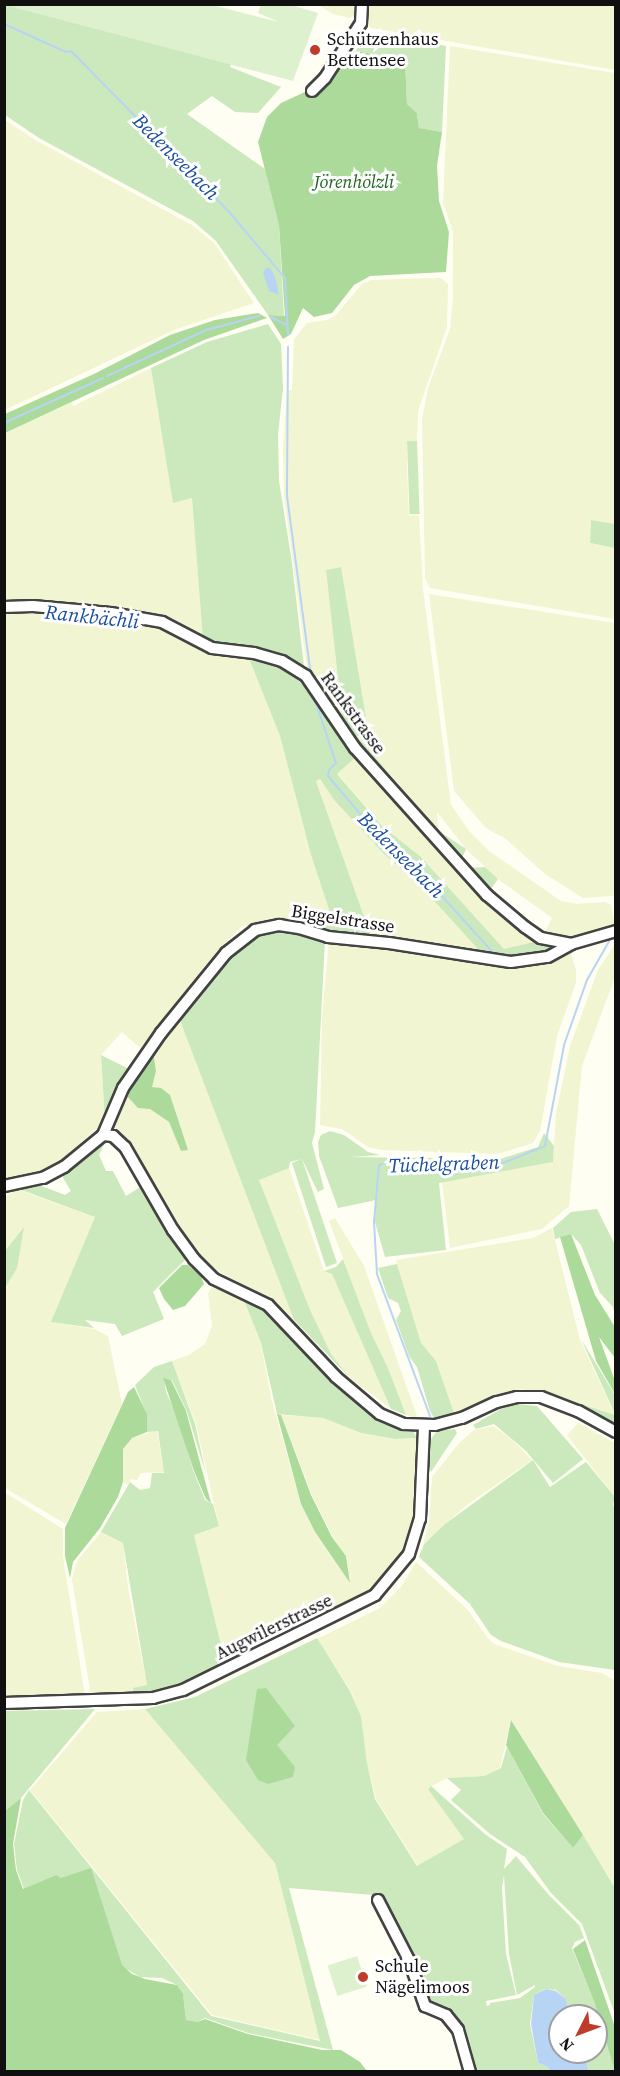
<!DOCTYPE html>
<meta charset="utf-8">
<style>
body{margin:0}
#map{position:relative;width:620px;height:2076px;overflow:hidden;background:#fffef2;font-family:"Source Serif 4",serif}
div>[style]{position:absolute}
.farmland>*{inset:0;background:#f2f5d2}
.green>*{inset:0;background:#cbe9bc;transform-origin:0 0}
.forest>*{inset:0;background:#acda9b}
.pitch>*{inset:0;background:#def1ce;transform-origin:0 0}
.water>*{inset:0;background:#b8d4f5}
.stream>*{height:2px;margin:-1px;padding:0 1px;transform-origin:1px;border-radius:1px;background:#b8d4f5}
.roads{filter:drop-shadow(2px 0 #434343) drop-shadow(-2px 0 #434343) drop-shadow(0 2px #434343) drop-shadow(0 -2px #434343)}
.minor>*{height:10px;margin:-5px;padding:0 5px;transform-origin:5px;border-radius:5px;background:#fff}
.dots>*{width:16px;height:16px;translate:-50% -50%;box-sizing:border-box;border:3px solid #fff;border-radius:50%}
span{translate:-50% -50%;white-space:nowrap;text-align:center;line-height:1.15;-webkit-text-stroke:6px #fff;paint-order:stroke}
.poi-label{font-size:18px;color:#101010}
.left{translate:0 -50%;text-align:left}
.park-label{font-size:18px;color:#226720;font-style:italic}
.street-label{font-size:18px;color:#101010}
.water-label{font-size:20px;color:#1a4ea0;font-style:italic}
.frame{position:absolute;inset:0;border:6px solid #101010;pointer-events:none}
.north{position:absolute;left:548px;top:2004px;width:60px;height:60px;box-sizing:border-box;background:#fff;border:2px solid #9f9f9f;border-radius:50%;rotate:228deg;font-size:16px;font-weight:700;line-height:24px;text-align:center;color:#101010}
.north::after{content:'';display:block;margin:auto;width:21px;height:27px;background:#be3c29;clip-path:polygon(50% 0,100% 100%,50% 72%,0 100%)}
</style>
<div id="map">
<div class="farmland">
<i style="clip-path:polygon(318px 5px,359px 5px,358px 14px,349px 18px,333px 14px)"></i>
<i style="clip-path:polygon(365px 5px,615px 5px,615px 70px,371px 28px,365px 21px)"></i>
<i style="clip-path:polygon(450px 46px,615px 73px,615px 524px,591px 520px,590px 543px,615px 548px,615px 619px,430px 588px,425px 578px,422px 419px,428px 388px,450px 329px,453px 297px,453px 232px,443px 203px)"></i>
<i style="clip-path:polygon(5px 120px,37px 141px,192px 225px,214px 243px,254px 303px,174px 330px,5px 410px)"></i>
<i style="clip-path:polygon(427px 278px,441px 278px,448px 284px,447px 327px,418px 411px,417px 441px,407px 443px,407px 467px,409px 516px,419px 515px,423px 589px,451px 805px,469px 831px,489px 851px,561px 901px,577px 904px,606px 902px,611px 905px,615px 927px,574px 939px,543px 936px,552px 918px,498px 879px,466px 849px,437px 812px,438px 828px,433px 827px,361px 740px,356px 746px,349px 735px,341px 567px,326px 570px,343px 724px,308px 676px,284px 495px,283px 449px,287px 390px,292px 390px,294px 339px,307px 323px,327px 320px,335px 316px,362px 284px,371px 280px)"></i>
<i style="clip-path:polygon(151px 368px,173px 502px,192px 497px,203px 640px,162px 620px,5px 605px,5px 433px,72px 402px,73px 406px)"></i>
<i style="clip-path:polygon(429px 594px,615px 623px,616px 893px,612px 896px,583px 898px,545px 874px,506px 839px,486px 828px,454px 791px)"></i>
<i style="clip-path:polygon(33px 608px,161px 624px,248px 656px,280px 736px,311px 855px,334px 926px,306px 919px,242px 926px,216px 952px,140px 1048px,122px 1032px,101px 1055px,105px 1121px,102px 1125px,59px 1161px,39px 1172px,5px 1180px,5px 610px)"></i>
<i style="clip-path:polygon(357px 756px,440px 851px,486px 899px,538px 941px,504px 949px,421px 857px,382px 826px,337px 773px)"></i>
<i style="clip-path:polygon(320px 779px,334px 800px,384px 854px,419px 884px,485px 957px,372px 939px,316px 780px)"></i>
<i style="clip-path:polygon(329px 940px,509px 965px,570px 950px,576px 970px,576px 983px,557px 1036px,540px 1131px,533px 1143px,498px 1154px,382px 1150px,368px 1147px,342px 1129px,320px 1125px,322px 1017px)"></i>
<i style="clip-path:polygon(615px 944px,615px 977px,582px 1066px,569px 1206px,542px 1229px,450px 1248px,442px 1182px,553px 1162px,556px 1113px,570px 1046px,598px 970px)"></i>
<i style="clip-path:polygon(178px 1015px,259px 1224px,294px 1320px,272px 1299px,221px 1273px,199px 1255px,178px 1225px,130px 1142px,118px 1129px,108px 1126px,125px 1090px,169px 1122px,181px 1150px,188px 1150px,152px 1087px,150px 1054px)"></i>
<i style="clip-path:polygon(289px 1168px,324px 1271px,332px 1274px,391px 1409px,350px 1378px,331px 1354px,309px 1310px,259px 1180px)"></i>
<i style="clip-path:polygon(16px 1189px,95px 1217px,52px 1322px,94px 1329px,108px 1336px,122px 1404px,66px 1524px,5px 1488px,4px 1199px)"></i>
<i style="clip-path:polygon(335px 1218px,364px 1266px,418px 1419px,406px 1415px,388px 1368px,371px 1333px,329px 1221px)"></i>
<i style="clip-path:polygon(552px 1228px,580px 1340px,615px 1415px,556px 1396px,521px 1389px,493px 1397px,455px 1416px,436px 1361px,421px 1344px,396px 1260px,533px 1238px)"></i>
<i style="clip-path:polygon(214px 1285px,243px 1298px,261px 1344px,271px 1398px,301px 1504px,315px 1533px,350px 1583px,347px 1557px,333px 1537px,312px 1495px,281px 1415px,323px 1418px,360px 1433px,394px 1439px,417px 1438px,415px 1520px,404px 1553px,372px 1593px,226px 1665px,194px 1535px,219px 1526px,196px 1424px,172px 1361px,189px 1355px,205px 1344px,212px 1326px,208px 1293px)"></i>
<i style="clip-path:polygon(578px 1423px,615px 1443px,615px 1497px,567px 1435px)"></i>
<i style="clip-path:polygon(493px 1426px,509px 1437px,532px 1460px,468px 1504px,423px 1544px,429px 1523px,432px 1477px,460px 1442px,474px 1430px)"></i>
<i style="clip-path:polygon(157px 1430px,164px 1472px,141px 1473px,137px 1480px,131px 1479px,128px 1485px,123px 1482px,123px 1449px,132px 1438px)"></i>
<i style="clip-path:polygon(4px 1492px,63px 1529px,63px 1556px,85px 1696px,5px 1699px)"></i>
<i style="clip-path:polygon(101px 1532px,123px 1543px,128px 1588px,147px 1685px,133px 1689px,133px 1696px,91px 1696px,72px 1579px,77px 1561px)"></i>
<i style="clip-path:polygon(416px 1562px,468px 1610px,487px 1637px,494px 1644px,558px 1666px,602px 1673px,615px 1681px,615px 1887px,511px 1719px,500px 1768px,484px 1776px,447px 1778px,428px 1788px,464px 1839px,418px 1866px,376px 1799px,367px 1763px,361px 1716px,351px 1691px,317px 1639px,380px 1608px,401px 1587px)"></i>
<i style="clip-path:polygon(145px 1709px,275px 1862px,320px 2040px,212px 2015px,30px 1790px,97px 1712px)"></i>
</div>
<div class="green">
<i style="clip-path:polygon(4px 5px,214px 5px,245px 33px,230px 67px,281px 87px,258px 113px,235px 112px,212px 96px,187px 114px,265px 169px,279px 224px,284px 316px,268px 315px,216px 241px,193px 221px,39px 138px,5px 115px)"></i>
<i style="clip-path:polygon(363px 37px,407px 44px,409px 38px,446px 46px,442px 132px,419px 128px,417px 113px,407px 104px,405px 60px,356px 51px)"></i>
<i style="clip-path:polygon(268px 324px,281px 344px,283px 389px,278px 434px,279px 481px,292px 563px,304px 667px,299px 670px,212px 646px,203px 640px,192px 498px,173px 503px,151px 368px,207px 342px)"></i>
<i style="left:417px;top:441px;width:73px;height:10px;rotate:88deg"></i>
<i style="clip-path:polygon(591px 520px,615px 524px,615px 548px,590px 543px)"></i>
<i style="clip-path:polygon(341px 567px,368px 730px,361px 736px,349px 735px,343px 724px,326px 570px)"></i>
<i style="clip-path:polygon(248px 656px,282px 666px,322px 702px,357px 756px,337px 774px,382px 826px,421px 857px,504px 949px,538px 941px,561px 947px,548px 954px,511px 960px,485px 957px,419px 884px,384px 854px,334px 800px,320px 779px,316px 781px,372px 939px,328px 934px,300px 926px,251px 930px,247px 925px,276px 919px,306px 919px,334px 925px,311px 855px,280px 736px)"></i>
<i style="clip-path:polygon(361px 740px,433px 827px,466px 849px,460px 863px,356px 746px)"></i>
<i style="clip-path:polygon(485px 867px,498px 879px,488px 893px,465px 868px)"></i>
<i style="clip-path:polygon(280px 928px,325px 940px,315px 1132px,312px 1143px,324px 1189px,318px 1192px,302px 1159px,337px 1263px,326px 1267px,292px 1163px,301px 1159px,290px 1162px,289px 1168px,259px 1180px,310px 1310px,331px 1354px,350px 1378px,294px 1320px,178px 1015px,227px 956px,256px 934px)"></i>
<i style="clip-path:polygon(101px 1055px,131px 1070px,105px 1121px)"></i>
<i style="clip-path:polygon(330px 1131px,344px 1135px,368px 1152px,380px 1155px,350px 1157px,500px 1159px,538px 1147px,544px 1133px,554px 1146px,553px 1162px,439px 1183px,446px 1250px,385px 1257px,375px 1222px,376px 1200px,338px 1208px,319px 1156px,318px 1142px,321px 1135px)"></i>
<i style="clip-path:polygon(107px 1138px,99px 1155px,106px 1171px,113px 1171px,126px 1196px,142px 1186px,175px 1241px,173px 1241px,186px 1259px,153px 1292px,164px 1319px,122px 1336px,115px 1324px,85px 1320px,94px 1328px,51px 1322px,95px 1217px,16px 1188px,34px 1183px,65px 1195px,71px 1191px,63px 1178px,65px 1169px)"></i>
<i style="clip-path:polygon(597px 1209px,615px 1245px,615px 1316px,613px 1307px,600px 1293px,581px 1245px,571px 1234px,555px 1239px,553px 1228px,571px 1212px)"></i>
<i style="clip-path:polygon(24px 1227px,17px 1268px,5px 1288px,5px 1251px)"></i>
<i style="clip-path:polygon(343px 1259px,371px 1333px,388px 1368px,406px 1415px,391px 1409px,332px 1274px,324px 1271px,336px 1267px)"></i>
<i style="clip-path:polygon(397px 1264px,421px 1343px,436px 1361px,455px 1416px,436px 1421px,430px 1411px,417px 1367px,409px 1356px,396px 1320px,401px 1311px,398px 1303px,388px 1298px,378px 1268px)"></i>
<i style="clip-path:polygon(243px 1298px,267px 1308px,335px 1382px,378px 1417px,399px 1430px,413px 1431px,417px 1438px,395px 1439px,361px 1433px,323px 1418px,277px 1414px,261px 1343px)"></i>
<i style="clip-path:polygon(581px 1339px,615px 1395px,615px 1414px)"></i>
<i style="clip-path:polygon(172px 1361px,195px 1424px,206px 1474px,187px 1412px,172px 1380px,164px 1379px,166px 1392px,178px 1418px,193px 1470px,205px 1500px,213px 1504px,219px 1526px,194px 1535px,226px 1665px,193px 1682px,153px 1694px,134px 1695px,133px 1688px,147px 1685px,123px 1543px,101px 1532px,130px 1482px,140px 1490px,150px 1488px,152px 1473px,164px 1473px,158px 1431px,147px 1432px,147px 1415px,135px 1385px,154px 1367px)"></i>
<i style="clip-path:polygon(556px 1396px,615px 1415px,615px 1429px,580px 1409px)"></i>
<i style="clip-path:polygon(517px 1404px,537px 1406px,583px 1459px,553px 1483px,526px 1451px,494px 1424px,476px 1429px,473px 1425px,501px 1409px)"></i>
<i style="clip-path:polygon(455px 1429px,457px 1433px,431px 1472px,429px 1466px,431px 1439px,437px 1431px)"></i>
<i style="clip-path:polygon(533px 1460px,550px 1487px,586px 1462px,615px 1497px,613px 1505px,616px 1510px,615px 1670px,559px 1662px,501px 1641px,491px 1635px,470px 1604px,419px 1557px,424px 1544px,445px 1524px)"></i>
<i style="clip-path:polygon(evenodd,317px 1638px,350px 1691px,361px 1716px,367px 1763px,375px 1799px,417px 1866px,464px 1839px,428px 1789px,431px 1786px,486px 1835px,507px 1849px,504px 1869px,516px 1856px,548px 1894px,579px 1925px,584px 1938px,575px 1942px,572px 1948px,595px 2004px,610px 2047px,615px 2071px,589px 2071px,583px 2052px,596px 2052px,596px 2016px,570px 2016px,566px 1999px,556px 1990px,545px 1989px,534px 1995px,530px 2024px,538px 2063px,548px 2067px,549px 2071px,473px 2071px,461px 2030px,428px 2005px,411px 1960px,373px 1895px,289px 1888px,333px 2050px,248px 2033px,205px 2018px,198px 2022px,186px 2020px,183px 1995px,177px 1985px,162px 1978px,140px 1977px,121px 1966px,61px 1879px,56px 1875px,24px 1889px,17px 1870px,14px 1844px,23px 1800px,29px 1790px,211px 2016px,320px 2041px,275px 1863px,145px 1709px,195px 1697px,317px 1638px,504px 1875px,509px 1954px,517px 1995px,535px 1985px,535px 1987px,520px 1998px,490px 2003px,490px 2005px,487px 2006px,486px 2001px,516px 1995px,506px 1954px,502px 1888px,504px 1875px)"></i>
<i style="clip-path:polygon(95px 1709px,21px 1798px,5px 1811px,4px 1711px)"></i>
<i style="clip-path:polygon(507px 1747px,543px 1814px,573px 1848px,583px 1835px,615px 1888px,615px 2014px,582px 1924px,551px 1893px,525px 1857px,490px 1834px,451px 1800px,461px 1790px,447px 1778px,484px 1776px,501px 1768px)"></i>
</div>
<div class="forest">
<i style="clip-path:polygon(356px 51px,405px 60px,407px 104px,417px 113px,419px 128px,442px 132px,437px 166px,439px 201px,449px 232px,446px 272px,370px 276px,354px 285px,332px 313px,314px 317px,303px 308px,291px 334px,283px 339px,268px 315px,285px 316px,279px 225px,258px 142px,267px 117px,281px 103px,307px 91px,342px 54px)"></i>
<i style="clip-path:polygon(258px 313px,267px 318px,204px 340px,5px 433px,5px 454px,5px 414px,94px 374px,170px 335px,215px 320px)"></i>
<i style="clip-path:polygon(150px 1054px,154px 1058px,156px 1071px,152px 1087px,161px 1088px,170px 1095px,188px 1150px,181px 1151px,169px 1122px,150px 1109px,138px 1108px,127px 1096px,125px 1090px)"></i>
<i style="clip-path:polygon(571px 1234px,595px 1295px,615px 1327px,615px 1358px,599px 1337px,615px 1381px,615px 1394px,596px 1361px,560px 1237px)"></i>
<i style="clip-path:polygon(182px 1265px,188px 1265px,201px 1276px,204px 1284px,185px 1306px,173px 1310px,164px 1299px,159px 1288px)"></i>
<i style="clip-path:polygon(163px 1378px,171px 1380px,186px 1411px,211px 1503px,206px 1499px,194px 1471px)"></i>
<i style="clip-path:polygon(134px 1387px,147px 1414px,147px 1432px,132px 1438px,123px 1449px,123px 1482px,118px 1497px,100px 1528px,73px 1562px,70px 1578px,65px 1556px,65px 1528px,128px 1392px)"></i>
<i style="clip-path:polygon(277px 1414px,281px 1415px,311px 1495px,332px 1537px,346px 1556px,350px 1583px,315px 1532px,301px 1504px)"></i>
<i style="clip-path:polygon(266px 1688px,295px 1726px,277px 1745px,295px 1767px,293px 1777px,268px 1784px,258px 1780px,246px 1760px,257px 1689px)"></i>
<i style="clip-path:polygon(511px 1720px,583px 1835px,573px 1848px,543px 1813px,506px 1745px)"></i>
<i style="clip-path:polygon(21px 1798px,13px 1844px,16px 1870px,23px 1889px,56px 1875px,61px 1878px,91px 1868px,122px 1965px,132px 1974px,145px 1979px,177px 1985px,183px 1994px,186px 2020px,198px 2022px,205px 2019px,248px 2034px,322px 2050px,341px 2050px,360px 2062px,367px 2071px,5px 2071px,5px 1811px)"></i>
<i style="clip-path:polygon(585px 1940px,615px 2027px,615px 2071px,595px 2004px,573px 1949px)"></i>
</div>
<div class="pitch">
<i style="clip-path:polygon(5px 5px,212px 5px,279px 22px,258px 13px,261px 5px,291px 5px,318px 13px,293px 81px)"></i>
<i style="left:357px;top:1956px;width:32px;height:31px;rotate:72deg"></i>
</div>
<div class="water">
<i style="clip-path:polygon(266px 268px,270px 268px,275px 277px,279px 295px,269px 291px,263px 272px)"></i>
<i style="clip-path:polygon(546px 1989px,556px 1991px,566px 1999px,570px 2016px,560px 2016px,560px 2052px,583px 2052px,589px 2071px,549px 2071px,548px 2067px,538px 2063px,531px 2024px,534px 1995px)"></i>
</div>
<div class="stream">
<i style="left:4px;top:24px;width:68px;rotate:24.3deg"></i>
<i style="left:66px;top:52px;width:5px;rotate:-11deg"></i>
<i style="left:71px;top:51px;width:227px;rotate:45.5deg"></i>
<i style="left:230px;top:213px;width:85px;rotate:49.8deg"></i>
<i style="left:285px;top:278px;width:57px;rotate:87deg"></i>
<i style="left:271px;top:317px;width:18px;rotate:27deg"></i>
<i style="left:288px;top:347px;width:149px;rotate:90.4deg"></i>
<i style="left:287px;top:496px;width:181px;rotate:82.4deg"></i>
<i style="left:107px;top:376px;width:109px;rotate:-24.9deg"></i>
<i style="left:206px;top:330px;width:55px;rotate:-14.8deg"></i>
<i style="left:4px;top:423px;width:109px;rotate:-24.4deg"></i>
<i style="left:313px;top:694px;width:73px;rotate:71.6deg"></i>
<i style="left:336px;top:763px;width:10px;rotate:135deg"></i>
<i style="left:329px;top:770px;width:6px;rotate:99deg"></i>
<i style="left:328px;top:776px;width:87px;rotate:49.7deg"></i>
<i style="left:384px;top:842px;width:38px;rotate:37deg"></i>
<i style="left:414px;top:865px;width:122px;rotate:48deg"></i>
<i style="left:582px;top:946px;width:35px;rotate:-15deg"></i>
<i style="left:533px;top:954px;width:18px;rotate:-13deg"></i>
<i style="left:430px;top:1416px;width:152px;rotate:-110.5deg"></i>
<i style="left:377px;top:1274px;width:52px;rotate:-93.3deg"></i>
<i style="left:374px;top:1222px;width:57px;rotate:-85deg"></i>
<i style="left:379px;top:1165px;width:9px;rotate:-18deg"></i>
<i style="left:388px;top:1162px;width:115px;rotate:0.5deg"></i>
<i style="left:503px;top:1163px;width:45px;rotate:-22deg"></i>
<i style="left:545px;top:1146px;width:103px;rotate:-79.3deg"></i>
<i style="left:564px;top:1045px;width:69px;rotate:-70.5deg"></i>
<i style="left:587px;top:980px;width:48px;rotate:-60.3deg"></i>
</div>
<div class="roads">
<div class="minor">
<i style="left:312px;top:91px;width:18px;rotate:-45deg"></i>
<i style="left:325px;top:78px;width:66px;rotate:-56.8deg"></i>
<i style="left:361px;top:23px;width:19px;rotate:-87deg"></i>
<i style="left:4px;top:607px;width:29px;rotate:-2deg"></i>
<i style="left:33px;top:606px;width:78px;rotate:5.1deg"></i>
<i style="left:111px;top:613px;width:52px;rotate:10deg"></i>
<i style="left:162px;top:622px;width:56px;rotate:27.5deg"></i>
<i style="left:212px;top:648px;width:42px;rotate:6.8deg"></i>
<i style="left:254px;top:653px;width:29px;rotate:16deg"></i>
<i style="left:282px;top:661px;width:28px;rotate:32deg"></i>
<i style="left:306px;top:676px;width:87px;rotate:55.8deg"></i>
<i style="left:355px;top:748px;width:198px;rotate:48.1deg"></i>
<i style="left:487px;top:895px;width:50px;rotate:40.1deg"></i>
<i style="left:525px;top:927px;width:19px;rotate:35deg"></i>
<i style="left:541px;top:938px;width:31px;rotate:11deg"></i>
<i style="left:571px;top:944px;width:47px;rotate:-16.1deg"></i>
<i style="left:103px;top:1135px;width:51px;rotate:-66.9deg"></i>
<i style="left:123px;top:1088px;width:67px;rotate:-55.4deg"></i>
<i style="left:161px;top:1033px;width:103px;rotate:-50.9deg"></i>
<i style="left:226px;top:953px;width:37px;rotate:-38deg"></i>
<i style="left:255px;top:930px;width:25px;rotate:-12deg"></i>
<i style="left:279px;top:925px;width:20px;rotate:9deg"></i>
<i style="left:299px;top:928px;width:30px;rotate:17deg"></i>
<i style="left:328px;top:937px;width:61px;rotate:5.6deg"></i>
<i style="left:389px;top:943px;width:123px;rotate:8.9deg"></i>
<i style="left:511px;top:962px;width:37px;rotate:-8deg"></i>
<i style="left:548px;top:957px;width:26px;rotate:-29deg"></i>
<i style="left:4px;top:1186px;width:40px;rotate:-12deg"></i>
<i style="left:43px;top:1178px;width:24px;rotate:-28deg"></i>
<i style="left:64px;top:1167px;width:50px;rotate:-39.4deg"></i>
<i style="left:103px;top:1135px;width:10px;rotate:6deg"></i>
<i style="left:113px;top:1136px;width:16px;rotate:43deg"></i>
<i style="left:125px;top:1147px;width:96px;rotate:60deg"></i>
<i style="left:173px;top:1230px;width:36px;rotate:54deg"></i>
<i style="left:194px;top:1259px;width:28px;rotate:45deg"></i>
<i style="left:214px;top:1279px;width:60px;rotate:25.7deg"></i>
<i style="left:268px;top:1305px;width:99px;rotate:46.6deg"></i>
<i style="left:336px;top:1377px;width:57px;rotate:40.1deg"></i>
<i style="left:380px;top:1414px;width:26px;rotate:23deg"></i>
<i style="left:404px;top:1424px;width:31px;rotate:2deg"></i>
<i style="left:435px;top:1425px;width:28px;rotate:-15deg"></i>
<i style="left:462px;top:1418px;width:38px;rotate:-25deg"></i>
<i style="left:497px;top:1402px;width:21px;rotate:-14deg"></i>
<i style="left:517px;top:1397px;width:24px"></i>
<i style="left:541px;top:1397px;width:40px;rotate:21deg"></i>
<i style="left:578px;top:1411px;width:43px;rotate:28.9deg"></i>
<i style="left:4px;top:1703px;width:149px;rotate:-1.9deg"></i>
<i style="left:153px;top:1698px;width:31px;rotate:-15deg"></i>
<i style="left:183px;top:1690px;width:214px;rotate:-26.3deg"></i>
<i style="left:375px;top:1595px;width:53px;rotate:-50.3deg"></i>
<i style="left:409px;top:1554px;width:37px;rotate:-73deg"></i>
<i style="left:420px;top:1519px;width:93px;rotate:-87.5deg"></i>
<i style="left:378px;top:1900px;width:68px;rotate:62.7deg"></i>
<i style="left:409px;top:1960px;width:49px;rotate:70.8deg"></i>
<i style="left:425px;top:2006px;width:23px;rotate:23deg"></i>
<i style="left:446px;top:2015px;width:19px;rotate:51deg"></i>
<i style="left:458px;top:2030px;width:44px;rotate:74.1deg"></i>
</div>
</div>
<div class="dots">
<i style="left:315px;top:50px;background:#be3c29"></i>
<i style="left:363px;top:1977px;background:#be3c29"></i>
</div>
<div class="poi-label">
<span class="left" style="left:327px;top:50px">Schützenhaus<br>Bettensee</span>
<span class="left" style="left:375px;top:1977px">Schule<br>Nägelimoos</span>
</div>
<div class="park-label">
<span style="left:354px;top:182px">Jörenhölzli</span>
</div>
<div class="street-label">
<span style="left:353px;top:713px;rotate:54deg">Rankstrasse</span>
<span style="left:343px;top:919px;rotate:9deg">Biggelstrasse</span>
<span style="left:274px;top:1627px;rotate:-26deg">Augwilerstrasse</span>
</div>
<div class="water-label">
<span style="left:176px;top:157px;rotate:45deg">Bedenseebach</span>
<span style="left:92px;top:617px;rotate:6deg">Rankbächli</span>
<span style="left:401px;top:855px;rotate:45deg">Bedenseebach</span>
<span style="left:444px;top:1164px;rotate:-2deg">Tüchelgraben</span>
</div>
<div class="frame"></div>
<div class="north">N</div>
</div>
